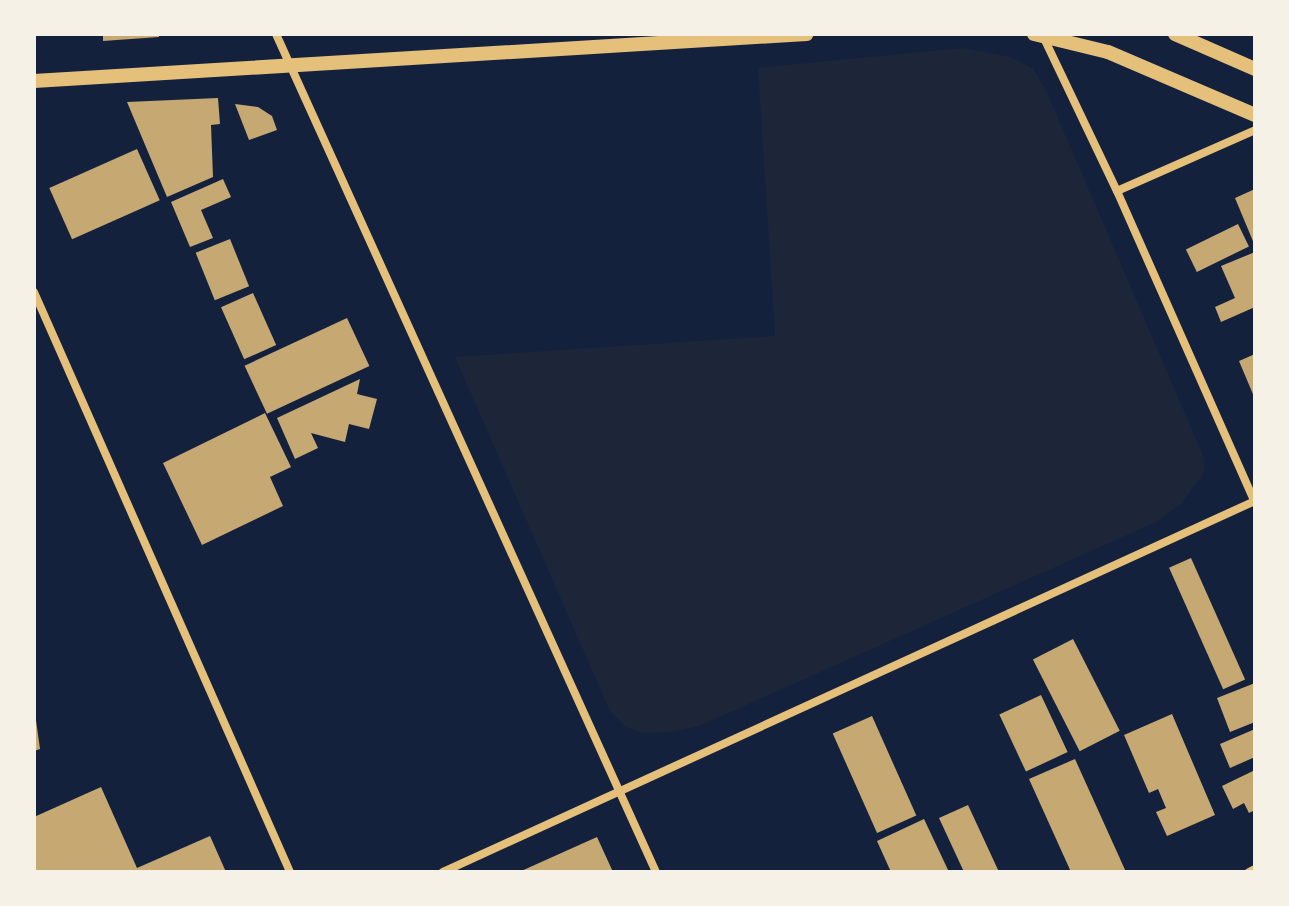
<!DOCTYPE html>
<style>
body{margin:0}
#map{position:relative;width:1289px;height:906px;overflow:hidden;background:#14213d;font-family:Manrope,sans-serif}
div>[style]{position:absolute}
.green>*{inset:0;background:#1d2539}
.building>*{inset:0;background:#c6a872;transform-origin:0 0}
.minor>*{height:8px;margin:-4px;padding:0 4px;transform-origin:4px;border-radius:4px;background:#e5c07b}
.tertiary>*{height:14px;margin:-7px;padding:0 7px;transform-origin:7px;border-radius:7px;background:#e5c07b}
span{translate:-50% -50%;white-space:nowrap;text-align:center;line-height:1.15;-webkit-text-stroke:8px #f6f1e7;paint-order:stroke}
.frame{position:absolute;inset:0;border:36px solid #f6f1e7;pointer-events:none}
</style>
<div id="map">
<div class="green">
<i style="clip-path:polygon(962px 48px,1011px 57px,1033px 69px,1045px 88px,1202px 453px,1205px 471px,1181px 504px,1156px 522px,699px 726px,671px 732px,644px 733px,626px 727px,610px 711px,455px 357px,775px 336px,758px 68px)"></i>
</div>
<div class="building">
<i style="clip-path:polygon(103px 34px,159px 34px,159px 37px,103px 41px)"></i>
<i style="clip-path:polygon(218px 98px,220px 124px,211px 125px,213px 177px,167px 197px,127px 102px)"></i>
<i style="clip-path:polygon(235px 104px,258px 107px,272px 116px,277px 130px,249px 140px)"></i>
<i style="left:137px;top:149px;width:56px;height:96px;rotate:66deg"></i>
<i style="clip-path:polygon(223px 179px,231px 197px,201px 210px,213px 238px,190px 247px,171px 202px)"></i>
<i style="clip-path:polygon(1255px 189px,1255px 246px,1235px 198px)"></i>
<i style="left:1238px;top:224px;width:25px;height:58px;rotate:64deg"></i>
<i style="left:230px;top:239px;width:51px;height:37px;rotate:68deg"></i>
<i style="clip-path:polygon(1255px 252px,1255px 307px,1221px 322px,1215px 307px,1235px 298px,1221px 266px)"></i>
<i style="left:253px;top:293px;width:57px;height:35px;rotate:66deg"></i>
<i style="left:347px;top:318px;width:53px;height:113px;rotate:65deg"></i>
<i style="clip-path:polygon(1255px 354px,1255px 399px,1239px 361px)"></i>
<i style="clip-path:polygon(360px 379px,357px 394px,377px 399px,369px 429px,349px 424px,345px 442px,311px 433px,318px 448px,295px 459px,277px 418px)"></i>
<i style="clip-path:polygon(265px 413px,291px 467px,270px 477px,283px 506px,202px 545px,163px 463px)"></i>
<i style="left:1191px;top:558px;width:133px;height:24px;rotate:66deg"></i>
<i style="left:1073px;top:639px;width:103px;height:45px;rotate:63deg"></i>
<i style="clip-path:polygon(1255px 683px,1255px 722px,1230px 732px,1217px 698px)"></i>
<i style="left:1041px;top:695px;width:63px;height:46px;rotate:65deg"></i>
<i style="clip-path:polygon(34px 706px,40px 749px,34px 751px)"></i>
<i style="clip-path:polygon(1172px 714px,1215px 815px,1167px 836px,1156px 812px,1166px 808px,1158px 789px,1149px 793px,1124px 735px)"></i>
<i style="left:872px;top:716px;width:109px;height:43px;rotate:66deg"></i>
<i style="clip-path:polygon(1255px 729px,1255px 757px,1230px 768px,1220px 744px)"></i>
<i style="clip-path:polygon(1075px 759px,1126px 872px,1071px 872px,1029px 779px)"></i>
<i style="clip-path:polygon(1255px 770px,1255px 810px,1249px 813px,1244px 803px,1233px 809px,1222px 786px)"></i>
<i style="clip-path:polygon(101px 787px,137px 868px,210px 836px,226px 872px,34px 872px,34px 817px)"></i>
<i style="clip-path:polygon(968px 805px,999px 872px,964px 872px,939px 818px)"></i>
<i style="clip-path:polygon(924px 819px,949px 872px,891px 872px,877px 841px)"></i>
<i style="clip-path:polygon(597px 837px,613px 872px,519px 872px)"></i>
</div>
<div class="minor">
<i style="left:276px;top:34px;width:920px;rotate:65.61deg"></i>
<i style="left:1042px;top:34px;width:174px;rotate:64.5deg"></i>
<i style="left:1117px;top:191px;width:341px;rotate:66.1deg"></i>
<i style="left:1117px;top:191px;width:151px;rotate:-23.8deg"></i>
<i style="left:34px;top:292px;width:634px;rotate:66.18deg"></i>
<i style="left:443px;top:872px;width:893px;rotate:-24.56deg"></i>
<i style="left:1249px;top:872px;width:7px;rotate:-27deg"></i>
</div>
<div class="tertiary">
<i style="left:1034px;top:34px;width:76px;rotate:13.7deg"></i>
<i style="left:1108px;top:52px;width:160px;rotate:23.2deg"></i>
<i style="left:1175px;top:34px;width:87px;rotate:23.6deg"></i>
<i style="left:34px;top:81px;width:774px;rotate:-3.48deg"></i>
</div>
<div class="frame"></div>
</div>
